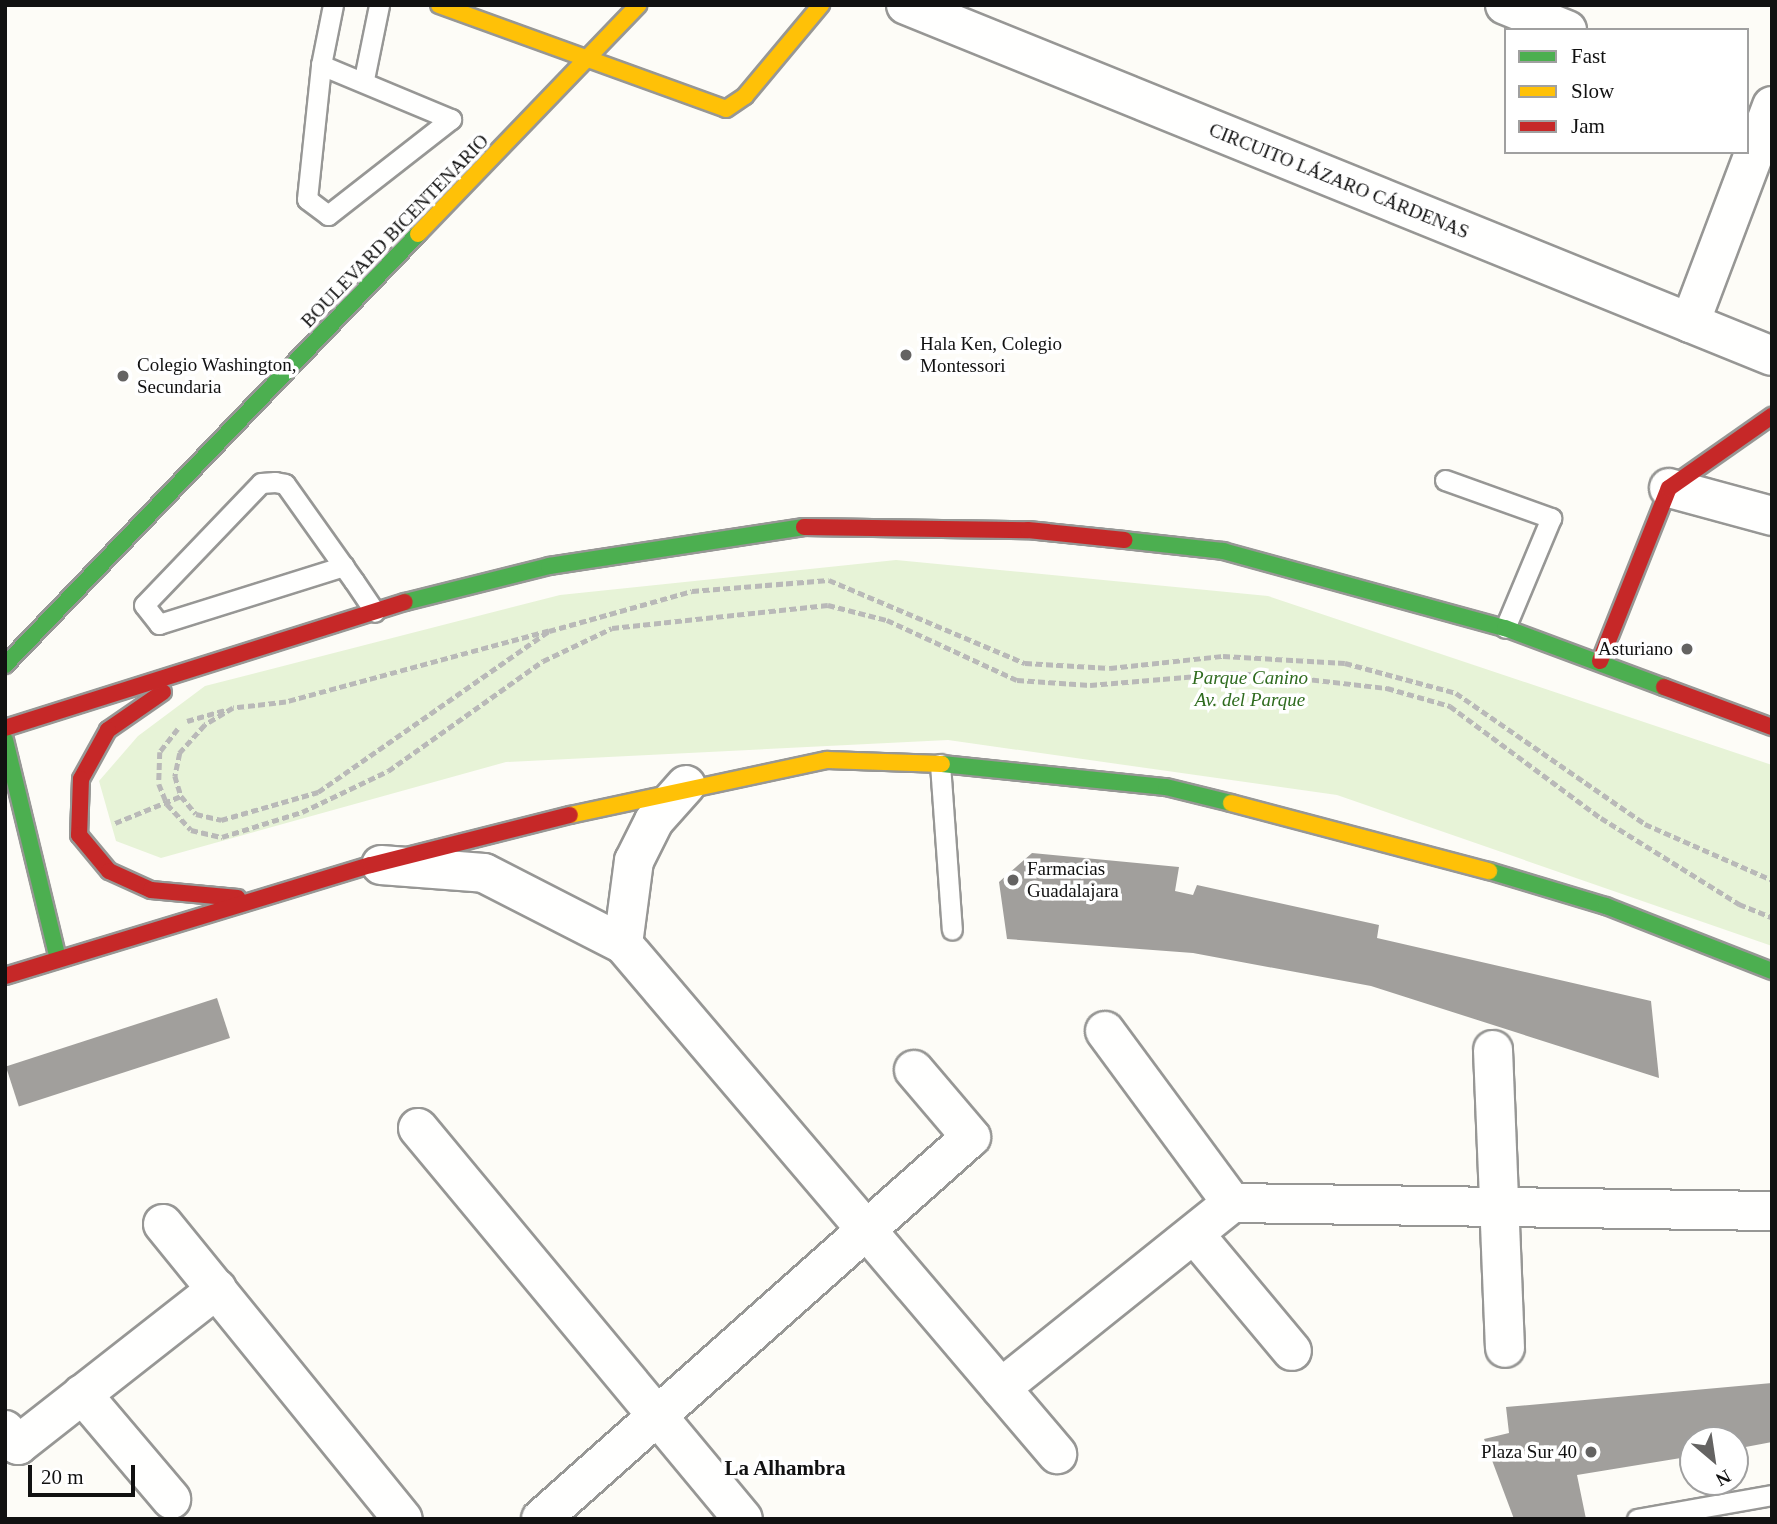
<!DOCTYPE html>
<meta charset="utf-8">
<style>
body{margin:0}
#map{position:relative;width:1777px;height:1524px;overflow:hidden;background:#fdfcf7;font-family:Georgia,serif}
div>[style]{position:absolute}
.green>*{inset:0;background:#e7f3d7}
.building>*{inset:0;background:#a19f9c;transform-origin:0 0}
.path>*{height:4.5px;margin-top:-2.25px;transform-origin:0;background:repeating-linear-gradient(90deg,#b9b9b8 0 7px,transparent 0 10.5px)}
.roads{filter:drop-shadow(2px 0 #979795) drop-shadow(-2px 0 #979795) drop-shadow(0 2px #979795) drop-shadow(0 -2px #979795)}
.lane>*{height:19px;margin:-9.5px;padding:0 9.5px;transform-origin:9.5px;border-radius:9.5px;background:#fffffe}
.street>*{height:38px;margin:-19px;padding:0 19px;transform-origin:19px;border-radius:19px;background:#fffffe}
.fast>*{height:16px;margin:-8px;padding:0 8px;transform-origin:8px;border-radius:8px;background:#4caf50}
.slow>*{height:16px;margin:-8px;padding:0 8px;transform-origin:8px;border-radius:8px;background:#ffc107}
.jam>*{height:16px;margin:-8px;padding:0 8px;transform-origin:8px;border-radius:8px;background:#c62828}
.dots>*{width:19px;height:19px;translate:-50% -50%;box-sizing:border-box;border:4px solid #fff;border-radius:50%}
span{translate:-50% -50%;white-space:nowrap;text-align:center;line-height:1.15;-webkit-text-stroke:7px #fff;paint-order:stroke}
.street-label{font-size:19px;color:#111}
.poi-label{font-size:19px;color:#111}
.left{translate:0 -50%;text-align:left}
.right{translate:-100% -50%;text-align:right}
.park-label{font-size:19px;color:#2f6b1f;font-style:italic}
.neighbourhood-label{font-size:21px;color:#111;font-weight:700}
.frame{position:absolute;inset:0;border:7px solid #111;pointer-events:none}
.legend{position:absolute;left:1504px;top:28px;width:245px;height:126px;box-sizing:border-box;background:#fff;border:2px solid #a0a0a0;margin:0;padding:9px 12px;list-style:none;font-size:21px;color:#111}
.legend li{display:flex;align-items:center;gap:14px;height:35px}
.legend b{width:35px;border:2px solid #a0a0a0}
.north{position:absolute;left:1679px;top:1426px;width:70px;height:70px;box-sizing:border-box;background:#fff;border:2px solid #a0a0a0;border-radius:50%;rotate:151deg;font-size:19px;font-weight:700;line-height:28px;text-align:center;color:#111}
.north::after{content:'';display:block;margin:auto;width:24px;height:32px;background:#646362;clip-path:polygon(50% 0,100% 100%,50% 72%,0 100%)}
.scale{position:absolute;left:28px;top:1465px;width:107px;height:32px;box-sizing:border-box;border:4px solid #111;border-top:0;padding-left:9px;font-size:21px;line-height:24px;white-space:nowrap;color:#111;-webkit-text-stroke:5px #fff;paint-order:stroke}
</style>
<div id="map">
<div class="green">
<i style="clip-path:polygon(896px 560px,1268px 596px,1772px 765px,1772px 946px,1337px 795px,948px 740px,506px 762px,161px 858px,116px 841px,99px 781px,138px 736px,205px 686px,560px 595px)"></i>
</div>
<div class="building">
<i style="clip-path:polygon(1032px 853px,1179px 867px,1175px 891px,1193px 895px,1197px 885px,1379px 925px,1377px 938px,1651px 1001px,1659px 1078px,1371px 986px,1193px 953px,1007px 939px,999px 882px)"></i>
<i style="left:217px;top:998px;width:42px;height:222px;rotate:72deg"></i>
<i style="clip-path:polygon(1772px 1383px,1772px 1442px,1735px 1449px,1735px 1440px,1693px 1440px,1693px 1456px,1577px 1475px,1586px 1519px,1514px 1519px,1484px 1439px,1509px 1433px,1506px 1407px)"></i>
</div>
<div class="path">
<i style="left:549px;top:631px;width:272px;rotate:164.9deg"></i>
<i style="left:286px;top:702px;width:53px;rotate:173.5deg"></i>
<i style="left:233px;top:708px;width:33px;rotate:149deg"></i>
<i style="left:205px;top:725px;width:38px;rotate:132deg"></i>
<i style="left:180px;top:753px;width:24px;rotate:102deg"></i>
<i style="left:175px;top:776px;width:21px;rotate:73deg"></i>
<i style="left:181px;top:796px;width:23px;rotate:50deg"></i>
<i style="left:196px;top:814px;width:26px;rotate:13deg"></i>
<i style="left:221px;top:820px;width:101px;rotate:-16.1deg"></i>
<i style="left:318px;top:792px;width:282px;rotate:-34.9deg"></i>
<i style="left:549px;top:631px;width:148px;rotate:-15.6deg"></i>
<i style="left:692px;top:591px;width:137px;rotate:-4.6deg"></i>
<i style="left:829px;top:580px;width:213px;rotate:23deg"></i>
<i style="left:1025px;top:663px;width:85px;rotate:3.4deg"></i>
<i style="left:1110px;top:668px;width:114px;rotate:-6.1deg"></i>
<i style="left:1223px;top:656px;width:122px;rotate:3.3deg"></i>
<i style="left:1345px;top:663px;width:115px;rotate:15.1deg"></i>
<i style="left:1456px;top:693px;width:230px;rotate:34.7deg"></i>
<i style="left:1645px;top:824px;width:139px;rotate:23.8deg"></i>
<i style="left:187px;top:721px;width:40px;rotate:-16deg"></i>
<i style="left:178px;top:729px;width:29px;rotate:128deg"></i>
<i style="left:160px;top:752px;width:32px;rotate:92deg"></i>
<i style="left:159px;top:784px;width:22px;rotate:68deg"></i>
<i style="left:167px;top:804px;width:35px;rotate:47deg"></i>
<i style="left:191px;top:830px;width:32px;rotate:13deg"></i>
<i style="left:222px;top:837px;width:84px;rotate:-17.4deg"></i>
<i style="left:302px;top:812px;width:95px;rotate:-25.5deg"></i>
<i style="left:388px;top:771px;width:190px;rotate:-35.4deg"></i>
<i style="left:543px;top:661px;width:76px;rotate:-25.6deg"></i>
<i style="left:612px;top:628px;width:217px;rotate:-6.1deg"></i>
<i style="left:828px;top:605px;width:61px;rotate:14.3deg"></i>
<i style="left:887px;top:620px;width:143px;rotate:24.8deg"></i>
<i style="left:1017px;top:680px;width:73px;rotate:3.9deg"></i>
<i style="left:1090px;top:685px;width:144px;rotate:-4.8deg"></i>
<i style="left:1233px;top:673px;width:48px;rotate:3.6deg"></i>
<i style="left:1281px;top:676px;width:107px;rotate:6.5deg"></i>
<i style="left:1387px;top:688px;width:66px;rotate:15.9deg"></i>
<i style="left:1450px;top:706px;width:188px;rotate:36.6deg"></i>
<i style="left:1601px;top:818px;width:163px;rotate:31.9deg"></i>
<i style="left:1739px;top:904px;width:35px;rotate:22deg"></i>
<i style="left:115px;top:823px;width:71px;rotate:-22.2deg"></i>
</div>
<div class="roads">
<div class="lane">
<i style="left:321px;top:65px;width:141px;rotate:22.6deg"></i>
<i style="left:451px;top:119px;width:156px;rotate:142deg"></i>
<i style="left:328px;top:215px;width:26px;rotate:-143deg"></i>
<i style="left:307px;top:199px;width:135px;rotate:-84deg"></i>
<i style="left:321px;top:65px;width:61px;rotate:-78.7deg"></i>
<i style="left:364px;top:79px;width:76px;rotate:-78.5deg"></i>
<i style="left:1445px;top:480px;width:113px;rotate:19.7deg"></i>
<i style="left:1551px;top:518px;width:119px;rotate:112.7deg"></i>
<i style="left:344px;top:566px;width:194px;rotate:162.6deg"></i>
<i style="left:159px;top:624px;width:24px;rotate:-128deg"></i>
<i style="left:144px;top:605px;width:169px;rotate:-46.2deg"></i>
<i style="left:261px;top:483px;width:14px;rotate:-4deg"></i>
<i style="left:275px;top:482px;width:10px;rotate:11deg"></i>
<i style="left:285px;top:484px;width:119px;rotate:54.6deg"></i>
<i style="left:354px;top:581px;width:37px;rotate:56deg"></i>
<i style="left:940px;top:764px;width:166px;rotate:85.9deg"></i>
<i style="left:1637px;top:1519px;width:137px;rotate:-10.1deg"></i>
</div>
<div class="street">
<i style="left:906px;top:5px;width:934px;rotate:22.06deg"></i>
<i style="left:1505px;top:5px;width:67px;rotate:22deg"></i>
<i style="left:1690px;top:323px;width:232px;rotate:-69.3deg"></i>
<i style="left:1669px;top:488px;width:107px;rotate:15.2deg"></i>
<i style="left:381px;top:865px;width:103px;rotate:4.4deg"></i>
<i style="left:484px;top:873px;width:156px;rotate:27.1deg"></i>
<i style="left:623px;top:944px;width:670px;rotate:49.6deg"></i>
<i style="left:623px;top:944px;width:84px;rotate:-82.5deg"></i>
<i style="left:634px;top:861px;width:45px;rotate:-63.4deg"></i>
<i style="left:654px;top:821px;width:48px;rotate:-48.4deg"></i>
<i style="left:1105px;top:1031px;width:214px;rotate:53.6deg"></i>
<i style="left:1493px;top:1050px;width:298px;rotate:87.7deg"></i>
<i style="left:418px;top:1128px;width:508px;rotate:50.27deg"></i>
<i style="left:163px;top:1224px;width:380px;rotate:50.9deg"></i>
<i style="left:1195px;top:1235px;width:151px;rotate:50.1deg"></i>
<i style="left:1001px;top:1388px;width:296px;rotate:-38.7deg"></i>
<i style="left:1232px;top:1203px;width:540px;rotate:0.85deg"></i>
<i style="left:82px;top:1394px;width:138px;rotate:49.7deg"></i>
<i style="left:5px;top:1430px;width:20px;rotate:49deg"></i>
<i style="left:18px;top:1445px;width:253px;rotate:-38.1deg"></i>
<i style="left:541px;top:1519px;width:575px;rotate:-41.62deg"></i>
<i style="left:971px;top:1137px;width:88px;rotate:-130.4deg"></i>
</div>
<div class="fast">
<i style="left:1124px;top:540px;width:100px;rotate:6.3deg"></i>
<i style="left:1223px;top:551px;width:292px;rotate:15.3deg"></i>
<i style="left:1505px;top:628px;width:170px;rotate:20.4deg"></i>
<i style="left:405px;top:602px;width:148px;rotate:-14deg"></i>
<i style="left:549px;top:566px;width:258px;rotate:-8.7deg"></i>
<i style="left:5px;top:665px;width:597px;rotate:-46.22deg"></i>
<i style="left:5px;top:740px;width:225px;rotate:76.4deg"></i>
<i style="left:942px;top:764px;width:225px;rotate:5.9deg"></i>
<i style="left:1166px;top:787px;width:67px;rotate:13.8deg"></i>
<i style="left:1489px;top:871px;width:122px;rotate:16.7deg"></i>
<i style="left:1606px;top:906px;width:178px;rotate:21.4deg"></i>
</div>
<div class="slow">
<i style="left:439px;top:5px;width:305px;rotate:19.9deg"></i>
<i style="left:726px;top:109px;width:23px;rotate:-34deg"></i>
<i style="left:745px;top:96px;width:119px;rotate:-50.1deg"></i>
<i style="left:418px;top:234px;width:318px;rotate:-46.1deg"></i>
<i style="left:1231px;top:803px;width:267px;rotate:14.8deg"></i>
<i style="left:570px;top:815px;width:263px;rotate:-12.1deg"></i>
<i style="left:827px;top:760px;width:115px;rotate:2deg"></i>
</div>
<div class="jam">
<i style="left:804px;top:527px;width:224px;rotate:0.8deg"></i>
<i style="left:1028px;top:530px;width:97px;rotate:5.9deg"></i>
<i style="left:1600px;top:661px;width:186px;rotate:-68.3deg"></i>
<i style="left:1669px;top:488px;width:126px;rotate:-35deg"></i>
<i style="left:1664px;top:687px;width:115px;rotate:20.3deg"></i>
<i style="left:163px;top:692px;width:67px;rotate:145.4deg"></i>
<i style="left:108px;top:730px;width:56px;rotate:118.9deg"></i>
<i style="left:81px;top:779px;width:56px;rotate:92deg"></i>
<i style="left:79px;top:835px;width:47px;rotate:50.2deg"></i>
<i style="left:109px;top:871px;width:46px;rotate:24.3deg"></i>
<i style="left:151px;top:890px;width:87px;rotate:5.3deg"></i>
<i style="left:5px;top:728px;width:419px;rotate:-17.5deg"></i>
<i style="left:5px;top:976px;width:382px;rotate:-16.9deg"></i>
<i style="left:371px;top:865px;width:205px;rotate:-14.1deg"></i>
</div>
</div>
<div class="dots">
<i style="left:906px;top:355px;background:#646362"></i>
<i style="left:123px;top:376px;background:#646362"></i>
<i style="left:1687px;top:649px;background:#646362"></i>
<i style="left:1013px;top:880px;background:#646362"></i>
<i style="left:1591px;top:1452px;background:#646362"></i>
</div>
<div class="street-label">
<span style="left:1339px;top:181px;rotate:22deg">CIRCUITO LÁZARO CÁRDENAS</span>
<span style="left:395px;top:231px;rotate:-46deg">BOULEVARD BICENTENARIO</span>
</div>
<div class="poi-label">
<span class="left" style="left:920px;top:355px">Hala Ken, Colegio<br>Montessori</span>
<span class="left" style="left:137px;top:376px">Colegio Washington,<br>Secundaria</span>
<span class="right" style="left:1673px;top:649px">Asturiano</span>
<span class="left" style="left:1027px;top:880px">Farmacias<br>Guadalajara</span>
<span class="right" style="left:1577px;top:1452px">Plaza Sur 40</span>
</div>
<div class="park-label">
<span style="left:1250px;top:689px">Parque Canino<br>Av. del Parque</span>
</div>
<div class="neighbourhood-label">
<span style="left:785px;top:1468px">La Alhambra</span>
</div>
<div class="frame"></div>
<ul class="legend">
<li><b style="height:9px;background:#4caf50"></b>Fast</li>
<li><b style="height:9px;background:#ffc107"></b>Slow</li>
<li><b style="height:9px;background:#c62828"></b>Jam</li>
</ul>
<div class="north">N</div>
<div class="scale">20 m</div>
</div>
